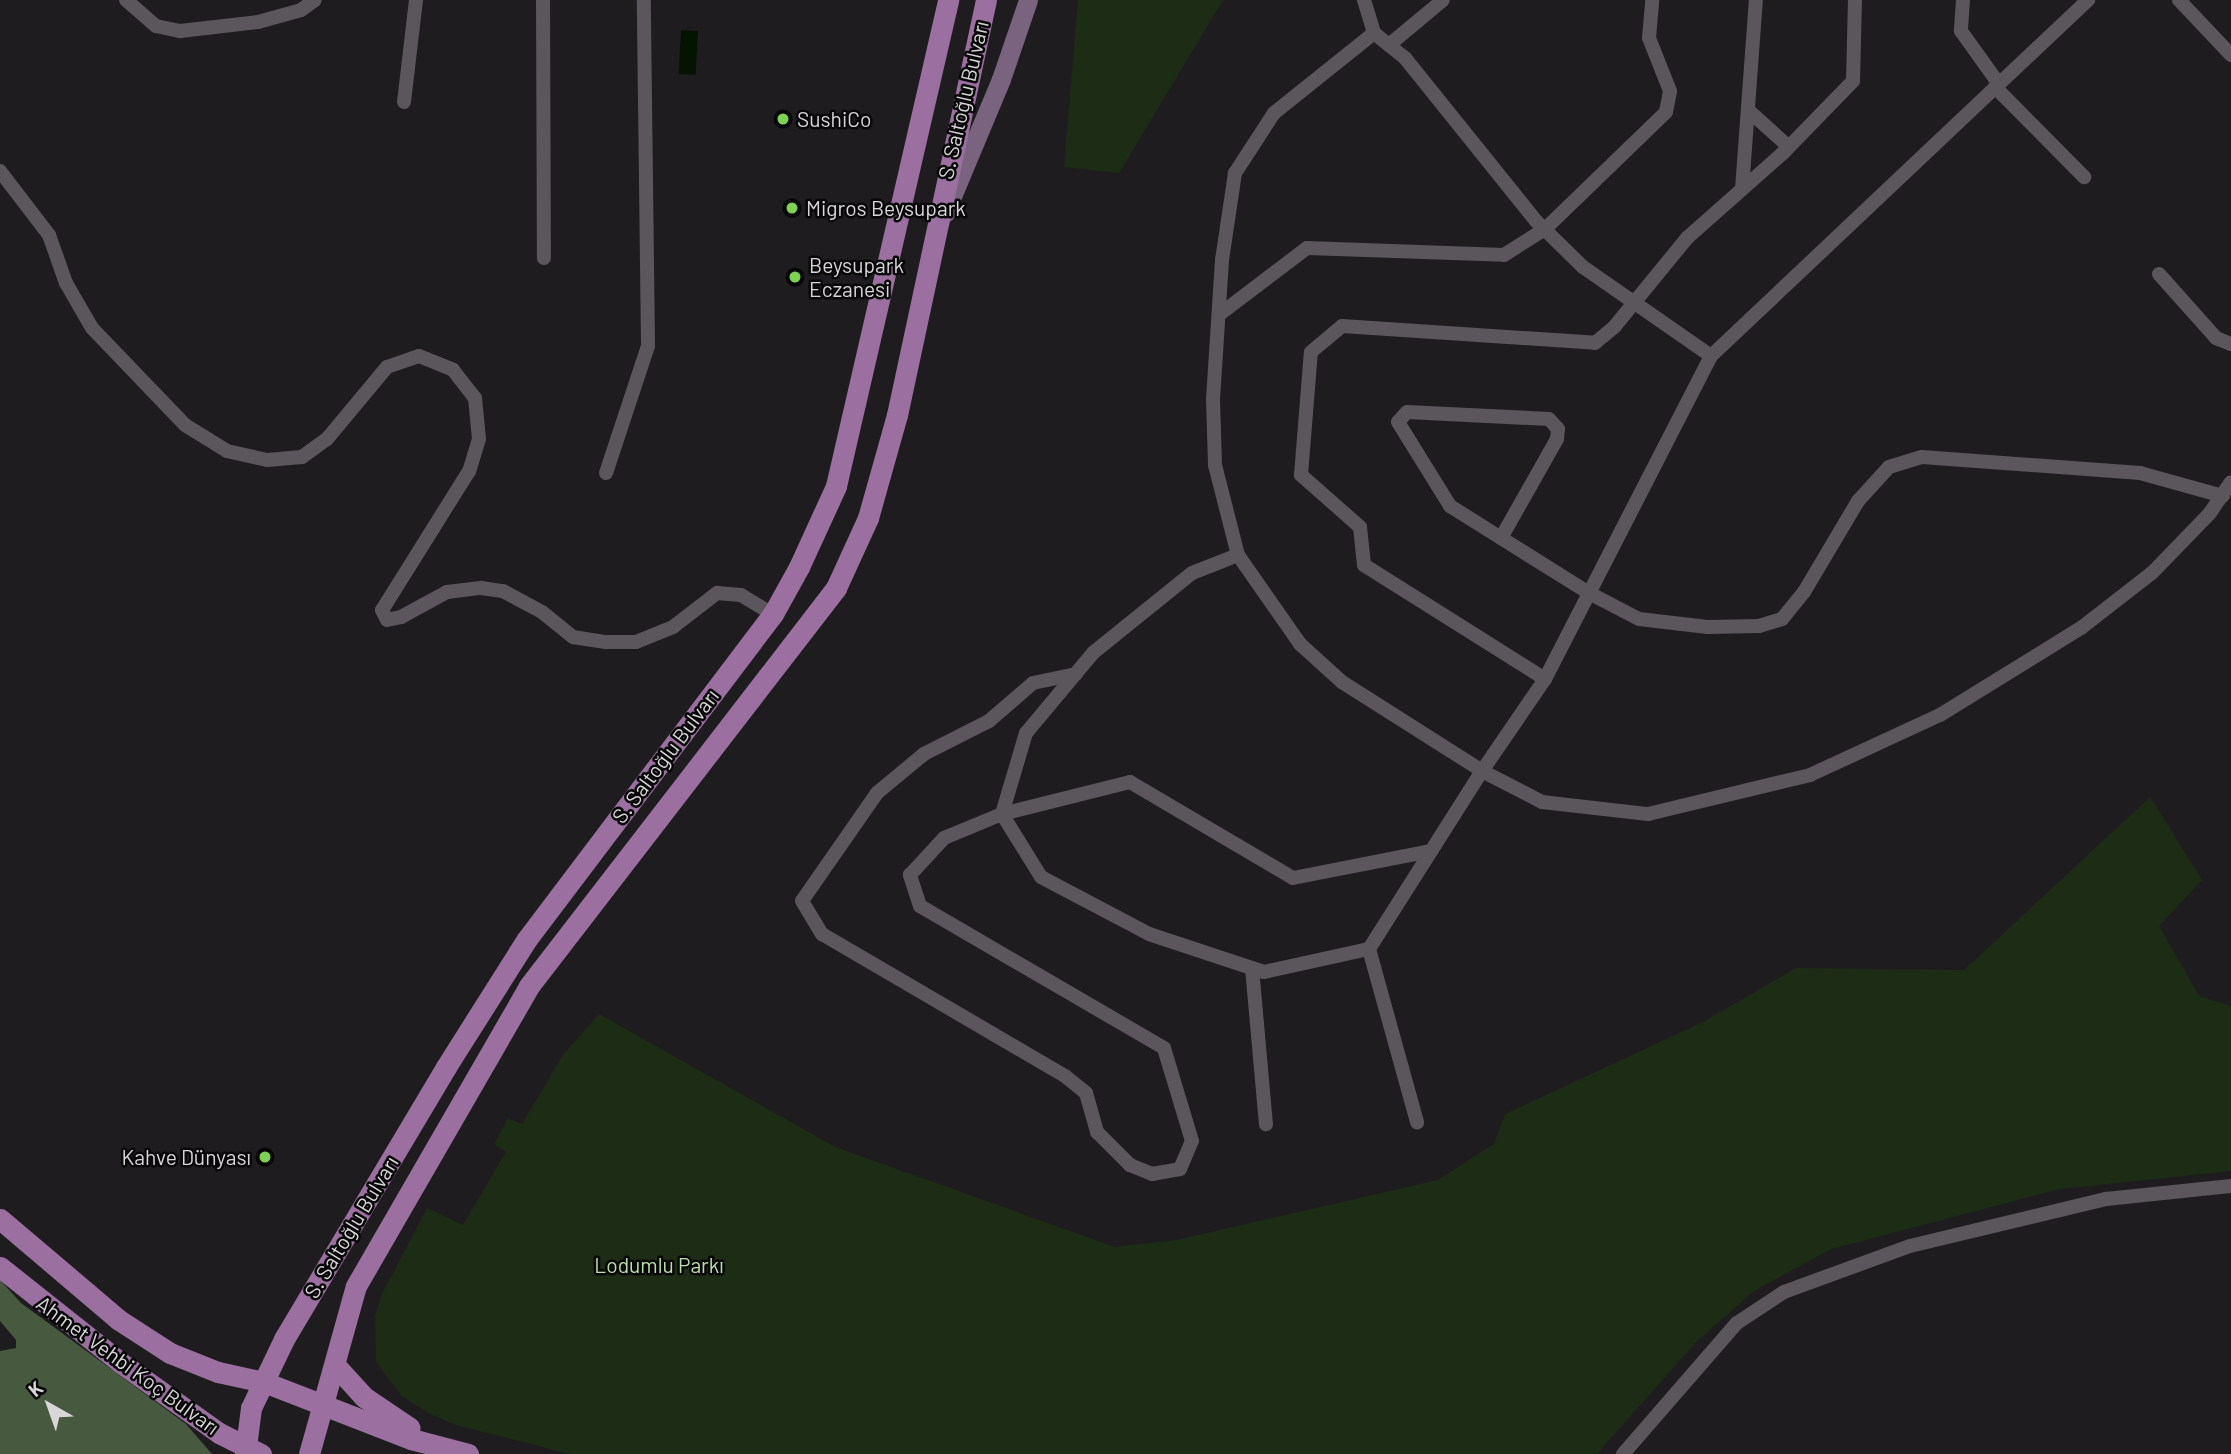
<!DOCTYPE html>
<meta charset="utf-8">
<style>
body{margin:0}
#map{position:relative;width:2231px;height:1454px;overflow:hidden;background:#1f1c20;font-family:Barlow,sans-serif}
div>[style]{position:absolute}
.green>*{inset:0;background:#1d2c15}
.forest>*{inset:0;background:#47593f}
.water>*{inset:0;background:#051401;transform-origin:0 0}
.street>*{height:14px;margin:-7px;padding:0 7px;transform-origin:7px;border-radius:7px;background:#5a565b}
.secondary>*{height:19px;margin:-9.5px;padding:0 9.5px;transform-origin:9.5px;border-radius:9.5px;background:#7a637e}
.primary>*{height:21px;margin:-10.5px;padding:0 10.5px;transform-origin:10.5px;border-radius:10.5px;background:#9b70a1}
.dots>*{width:19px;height:19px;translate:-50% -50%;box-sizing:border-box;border:4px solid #080708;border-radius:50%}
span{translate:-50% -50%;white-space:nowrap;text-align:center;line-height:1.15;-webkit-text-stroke:5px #080708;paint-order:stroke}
.street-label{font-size:21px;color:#d9d6d9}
.poi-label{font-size:21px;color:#d9d6d9}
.left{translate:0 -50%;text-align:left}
.right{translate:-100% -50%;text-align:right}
.park-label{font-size:21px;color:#bbdeab}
.north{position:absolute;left:14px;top:1370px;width:70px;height:70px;-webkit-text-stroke:5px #080708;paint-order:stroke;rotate:320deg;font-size:19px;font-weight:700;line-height:28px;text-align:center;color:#d9d6d9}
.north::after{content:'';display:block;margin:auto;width:24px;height:32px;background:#d9d6d9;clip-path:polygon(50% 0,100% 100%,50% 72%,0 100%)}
</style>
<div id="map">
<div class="green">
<i style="clip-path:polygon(1078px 0,1223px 0,1119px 173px,1064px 167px)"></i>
<i style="clip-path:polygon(2150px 797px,2202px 880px,2159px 926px,2199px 996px,2231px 1006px,2231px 1171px,2060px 1189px,1831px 1249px,1754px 1291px,1696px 1342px,1597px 1454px,570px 1454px,456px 1425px,428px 1413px,402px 1396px,376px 1362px,375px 1316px,382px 1294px,427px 1208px,463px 1225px,506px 1152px,494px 1144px,508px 1118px,522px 1124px,563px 1055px,599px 1014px,835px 1147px,1115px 1247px,1176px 1240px,1438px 1180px,1494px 1144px,1505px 1114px,1705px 1021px,1796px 968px,1964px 970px)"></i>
</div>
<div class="forest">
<i style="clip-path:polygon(0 1280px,21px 1303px,186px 1424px,212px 1454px,0 1454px,0 1351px,16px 1348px,16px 1340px,0 1321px)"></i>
</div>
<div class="water">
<i style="left:681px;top:30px;width:17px;height:44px;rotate:3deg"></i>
</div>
<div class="street">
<i style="left:126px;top:0;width:40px;rotate:41deg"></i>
<i style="left:156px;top:26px;width:25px;rotate:12deg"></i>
<i style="left:180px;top:31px;width:79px;rotate:-6.6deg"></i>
<i style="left:258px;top:22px;width:45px;rotate:-15.6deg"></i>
<i style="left:301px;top:10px;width:17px;rotate:-36deg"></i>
<i style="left:543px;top:0;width:258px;rotate:89.8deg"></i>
<i style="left:1364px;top:0;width:34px;rotate:73deg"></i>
<i style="left:1374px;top:33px;width:128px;rotate:141.3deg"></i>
<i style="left:1274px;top:113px;width:72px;rotate:123deg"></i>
<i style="left:1235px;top:173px;width:88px;rotate:98.5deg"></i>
<i style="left:1222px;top:260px;width:140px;rotate:93.7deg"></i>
<i style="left:1213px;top:400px;width:65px;rotate:88.2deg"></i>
<i style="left:1215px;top:465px;width:93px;rotate:75.7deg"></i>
<i style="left:1238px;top:555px;width:108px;rotate:55.1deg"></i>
<i style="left:1300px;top:644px;width:57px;rotate:42.1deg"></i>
<i style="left:1342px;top:682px;width:166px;rotate:32.4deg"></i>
<i style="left:1482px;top:771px;width:112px;rotate:-55.6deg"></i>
<i style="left:1545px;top:679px;width:363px;rotate:-62.8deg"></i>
<i style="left:1711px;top:356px;width:519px;rotate:-43.36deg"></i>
<i style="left:1963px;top:0;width:31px;rotate:94deg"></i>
<i style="left:1961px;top:31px;width:65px;rotate:54.4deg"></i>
<i style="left:2179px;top:0;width:76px;rotate:46.6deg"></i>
<i style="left:1374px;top:33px;width:40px;rotate:39deg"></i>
<i style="left:1405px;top:58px;width:209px;rotate:51.2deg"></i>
<i style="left:1536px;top:221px;width:66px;rotate:44.4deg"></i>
<i style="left:1583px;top:267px;width:156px;rotate:34.8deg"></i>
<i style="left:1389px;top:45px;width:70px;rotate:-39.8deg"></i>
<i style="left:1995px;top:87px;width:127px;rotate:45.3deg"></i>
<i style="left:404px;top:102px;width:103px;rotate:-83.3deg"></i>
<i style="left:1748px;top:110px;width:55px;rotate:42.1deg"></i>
<i style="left:0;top:171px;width:81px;rotate:52.6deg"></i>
<i style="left:49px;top:235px;width:51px;rotate:70.5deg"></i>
<i style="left:66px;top:283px;width:52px;rotate:60deg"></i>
<i style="left:92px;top:328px;width:134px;rotate:46.2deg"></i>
<i style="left:185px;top:425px;width:49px;rotate:31.8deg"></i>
<i style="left:227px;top:451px;width:41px;rotate:12.7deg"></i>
<i style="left:267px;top:460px;width:35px;rotate:-5deg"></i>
<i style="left:302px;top:457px;width:31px;rotate:-36deg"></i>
<i style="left:327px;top:439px;width:94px;rotate:-50.2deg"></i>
<i style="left:387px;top:367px;width:34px;rotate:-19deg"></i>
<i style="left:419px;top:356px;width:37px;rotate:22deg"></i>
<i style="left:453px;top:370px;width:36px;rotate:52deg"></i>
<i style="left:475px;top:398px;width:41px;rotate:84.4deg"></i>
<i style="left:479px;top:439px;width:34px;rotate:107deg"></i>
<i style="left:469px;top:471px;width:164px;rotate:122deg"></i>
<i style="left:382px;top:610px;width:11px;rotate:63deg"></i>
<i style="left:387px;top:620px;width:14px;rotate:-12deg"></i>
<i style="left:401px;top:617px;width:52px;rotate:-28.5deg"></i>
<i style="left:447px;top:592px;width:34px;rotate:-7deg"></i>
<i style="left:481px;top:588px;width:22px;rotate:8deg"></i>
<i style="left:503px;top:591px;width:44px;rotate:28.3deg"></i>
<i style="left:542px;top:612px;width:40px;rotate:39deg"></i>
<i style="left:573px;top:637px;width:33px;rotate:9deg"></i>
<i style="left:606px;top:642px;width:30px"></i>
<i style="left:636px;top:642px;width:40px;rotate:-22deg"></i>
<i style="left:673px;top:627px;width:56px;rotate:-37.7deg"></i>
<i style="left:717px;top:593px;width:24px;rotate:5deg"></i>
<i style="left:741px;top:595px;width:37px;rotate:31deg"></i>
<i style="left:1742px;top:189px;width:190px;rotate:-85.8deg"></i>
<i style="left:2159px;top:274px;width:86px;rotate:48.3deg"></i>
<i style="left:2216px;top:338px;width:16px;rotate:22deg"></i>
<i style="left:1220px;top:314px;width:109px;rotate:-37.2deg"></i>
<i style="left:1307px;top:248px;width:197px;rotate:2deg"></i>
<i style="left:1504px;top:255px;width:49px;rotate:-32.4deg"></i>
<i style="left:1545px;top:229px;width:168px;rotate:-44deg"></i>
<i style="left:1666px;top:112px;width:21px;rotate:-79deg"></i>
<i style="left:1670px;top:91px;width:57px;rotate:-111.6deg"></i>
<i style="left:1649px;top:38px;width:38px;rotate:-85deg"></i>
<i style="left:606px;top:473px;width:134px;rotate:-71.7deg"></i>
<i style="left:648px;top:346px;width:346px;rotate:-90.7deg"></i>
<i style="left:1501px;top:538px;width:114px;rotate:-60.5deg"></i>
<i style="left:1557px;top:439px;width:10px;rotate:-84deg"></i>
<i style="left:1558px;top:429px;width:13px;rotate:-132deg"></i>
<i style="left:1549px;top:419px;width:142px;rotate:-177.2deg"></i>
<i style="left:1407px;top:412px;width:13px;rotate:132deg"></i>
<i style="left:1398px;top:422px;width:99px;rotate:58.2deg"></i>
<i style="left:1450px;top:506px;width:60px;rotate:32.1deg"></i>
<i style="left:1501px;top:538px;width:104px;rotate:32deg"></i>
<i style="left:1589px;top:593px;width:56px;rotate:27.5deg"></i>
<i style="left:1639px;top:619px;width:69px;rotate:6.6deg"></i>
<i style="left:1708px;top:627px;width:51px;rotate:-1.1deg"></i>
<i style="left:1759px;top:626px;width:24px;rotate:-17deg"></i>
<i style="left:1782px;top:619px;width:35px;rotate:-51deg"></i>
<i style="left:1804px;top:592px;width:106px;rotate:-59.3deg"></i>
<i style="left:1858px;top:501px;width:46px;rotate:-47.6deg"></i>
<i style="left:1889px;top:467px;width:34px;rotate:-17deg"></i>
<i style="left:1922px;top:457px;width:219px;rotate:4.2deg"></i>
<i style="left:2140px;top:473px;width:86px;rotate:15.5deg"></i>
<i style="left:1238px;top:555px;width:49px;rotate:158.6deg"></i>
<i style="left:1192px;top:573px;width:127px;rotate:141.1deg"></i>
<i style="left:1093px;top:653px;width:104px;rotate:129.9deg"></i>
<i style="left:1026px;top:733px;width:84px;rotate:106.5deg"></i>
<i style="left:1002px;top:814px;width:74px;rotate:58.2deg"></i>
<i style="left:1041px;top:877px;width:122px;rotate:27.8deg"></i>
<i style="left:1149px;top:934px;width:121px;rotate:18.3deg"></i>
<i style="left:1264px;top:972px;width:107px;rotate:-12.4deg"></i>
<i style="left:1369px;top:949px;width:211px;rotate:-57.6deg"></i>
<i style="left:1482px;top:771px;width:68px;rotate:27.3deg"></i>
<i style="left:1542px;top:802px;width:107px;rotate:6.5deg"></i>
<i style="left:1648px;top:814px;width:167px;rotate:-13.5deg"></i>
<i style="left:1810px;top:775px;width:143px;rotate:-24.8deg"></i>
<i style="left:1940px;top:715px;width:166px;rotate:-31.7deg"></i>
<i style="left:2081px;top:628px;width:90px;rotate:-37.8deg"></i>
<i style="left:2152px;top:573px;width:83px;rotate:-46deg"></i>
<i style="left:2210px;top:513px;width:37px;rotate:-56deg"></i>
<i style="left:1076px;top:674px;width:44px;rotate:168.2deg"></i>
<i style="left:1033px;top:683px;width:58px;rotate:139.2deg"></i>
<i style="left:989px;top:721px;width:73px;rotate:153.1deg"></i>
<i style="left:924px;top:754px;width:61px;rotate:140.3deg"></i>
<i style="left:877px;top:793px;width:131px;rotate:124.8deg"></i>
<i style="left:802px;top:901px;width:39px;rotate:59deg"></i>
<i style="left:822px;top:934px;width:281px;rotate:30.3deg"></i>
<i style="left:1065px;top:1076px;width:27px;rotate:39deg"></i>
<i style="left:1086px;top:1093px;width:41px;rotate:74.2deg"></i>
<i style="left:1097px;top:1132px;width:47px;rotate:45deg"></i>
<i style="left:1130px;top:1165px;width:24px;rotate:22deg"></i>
<i style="left:1152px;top:1174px;width:28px;rotate:-10deg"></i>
<i style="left:1180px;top:1169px;width:30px;rotate:-67deg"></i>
<i style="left:1192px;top:1141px;width:97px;rotate:-106.8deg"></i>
<i style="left:1164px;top:1048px;width:282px;rotate:-149.8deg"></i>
<i style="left:920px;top:906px;width:33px;rotate:-108deg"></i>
<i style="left:910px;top:875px;width:50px;rotate:-47.4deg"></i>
<i style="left:944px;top:838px;width:63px;rotate:-22.5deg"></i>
<i style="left:1002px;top:814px;width:132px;rotate:-14deg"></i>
<i style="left:1130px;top:782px;width:189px;rotate:30.5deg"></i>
<i style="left:1293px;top:878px;width:141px;rotate:-11.1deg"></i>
<i style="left:1545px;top:679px;width:214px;rotate:-147.8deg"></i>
<i style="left:1364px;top:565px;width:38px;rotate:-96deg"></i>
<i style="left:1360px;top:527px;width:79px;rotate:-138.6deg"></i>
<i style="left:1301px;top:475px;width:123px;rotate:-85.4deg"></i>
<i style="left:1311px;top:352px;width:40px;rotate:-40deg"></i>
<i style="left:1342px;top:326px;width:254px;rotate:3.8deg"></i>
<i style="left:1595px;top:343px;width:26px;rotate:-40deg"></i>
<i style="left:1615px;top:326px;width:114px;rotate:-50.7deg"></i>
<i style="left:1687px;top:238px;width:127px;rotate:-41.5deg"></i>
<i style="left:1782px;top:154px;width:102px;rotate:-45.8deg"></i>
<i style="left:1853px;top:81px;width:81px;rotate:-88.6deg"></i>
<i style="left:1369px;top:949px;width:180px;rotate:74.5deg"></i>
<i style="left:1252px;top:968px;width:157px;rotate:84.9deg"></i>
<i style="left:1623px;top:1454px;width:174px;rotate:-49deg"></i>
<i style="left:1737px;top:1323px;width:56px;rotate:-33.4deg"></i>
<i style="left:1784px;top:1292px;width:134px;rotate:-20.1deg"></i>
<i style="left:1910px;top:1246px;width:202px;rotate:-13.5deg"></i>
<i style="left:2106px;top:1199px;width:126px;rotate:-5.9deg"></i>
</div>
<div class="secondary">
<i style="left:945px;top:213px;width:145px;rotate:-67.3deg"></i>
<i style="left:1001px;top:79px;width:83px;rotate:-71.1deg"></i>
</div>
<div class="primary">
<i style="left:0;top:1219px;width:156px;rotate:40.3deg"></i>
<i style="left:119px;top:1320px;width:61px;rotate:32.9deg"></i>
<i style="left:170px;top:1353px;width:52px;rotate:21.6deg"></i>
<i style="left:218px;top:1372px;width:47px;rotate:12.3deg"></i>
<i style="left:264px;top:1382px;width:158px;rotate:21.2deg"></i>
<i style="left:411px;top:1439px;width:59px;rotate:14.7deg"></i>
<i style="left:0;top:1267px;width:154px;rotate:38.4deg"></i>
<i style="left:121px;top:1363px;width:120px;rotate:35.5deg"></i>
<i style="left:219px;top:1433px;width:47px;rotate:26.6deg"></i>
<i style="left:335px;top:1365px;width:43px;rotate:47.8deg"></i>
<i style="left:364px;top:1397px;width:55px;rotate:34deg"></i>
<i style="left:245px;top:1454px;width:46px;rotate:-82.6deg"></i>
<i style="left:251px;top:1408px;width:76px;rotate:-64.4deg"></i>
<i style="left:284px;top:1339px;width:317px;rotate:-59.2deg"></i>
<i style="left:446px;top:1067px;width:151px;rotate:-57.7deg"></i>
<i style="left:527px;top:939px;width:408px;rotate:-52.9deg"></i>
<i style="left:773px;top:614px;width:54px;rotate:-61deg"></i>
<i style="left:799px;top:567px;width:89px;rotate:-65.4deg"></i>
<i style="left:836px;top:486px;width:499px;rotate:-77deg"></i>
<i style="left:309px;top:1454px;width:174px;rotate:-74.4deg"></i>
<i style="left:356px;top:1286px;width:346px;rotate:-60deg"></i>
<i style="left:529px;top:986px;width:503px;rotate:-52.35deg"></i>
<i style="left:836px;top:588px;width:77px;rotate:-65.4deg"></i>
<i style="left:868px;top:518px;width:107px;rotate:-74.3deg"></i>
<i style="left:897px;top:415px;width:424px;rotate:-77.9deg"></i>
</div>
<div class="dots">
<i style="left:783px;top:119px;background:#7ed153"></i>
<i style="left:792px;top:208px;background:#7ed153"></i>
<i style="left:795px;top:277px;background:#7ed153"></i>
<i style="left:265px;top:1157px;background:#7ed153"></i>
</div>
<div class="street-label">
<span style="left:963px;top:100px;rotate:-77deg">S. Saltoğlu Bulvarı</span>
<span style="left:665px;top:756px;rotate:-53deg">S. Saltoğlu Bulvarı</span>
<span style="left:351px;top:1227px;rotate:-59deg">S. Saltoğlu Bulvarı</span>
<span style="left:128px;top:1365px;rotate:36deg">Ahmet Vehbi Koç Bulvarı</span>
</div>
<div class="poi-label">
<span class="left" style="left:797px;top:119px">SushiCo</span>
<span class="left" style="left:806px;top:208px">Migros Beysupark</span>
<span class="left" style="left:809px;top:277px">Beysupark<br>Eczanesi</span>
<span class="right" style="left:251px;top:1157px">Kahve Dünyası</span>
</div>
<div class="park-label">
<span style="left:659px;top:1265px">Lodumlu Parkı</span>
</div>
<div class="north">K</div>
</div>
